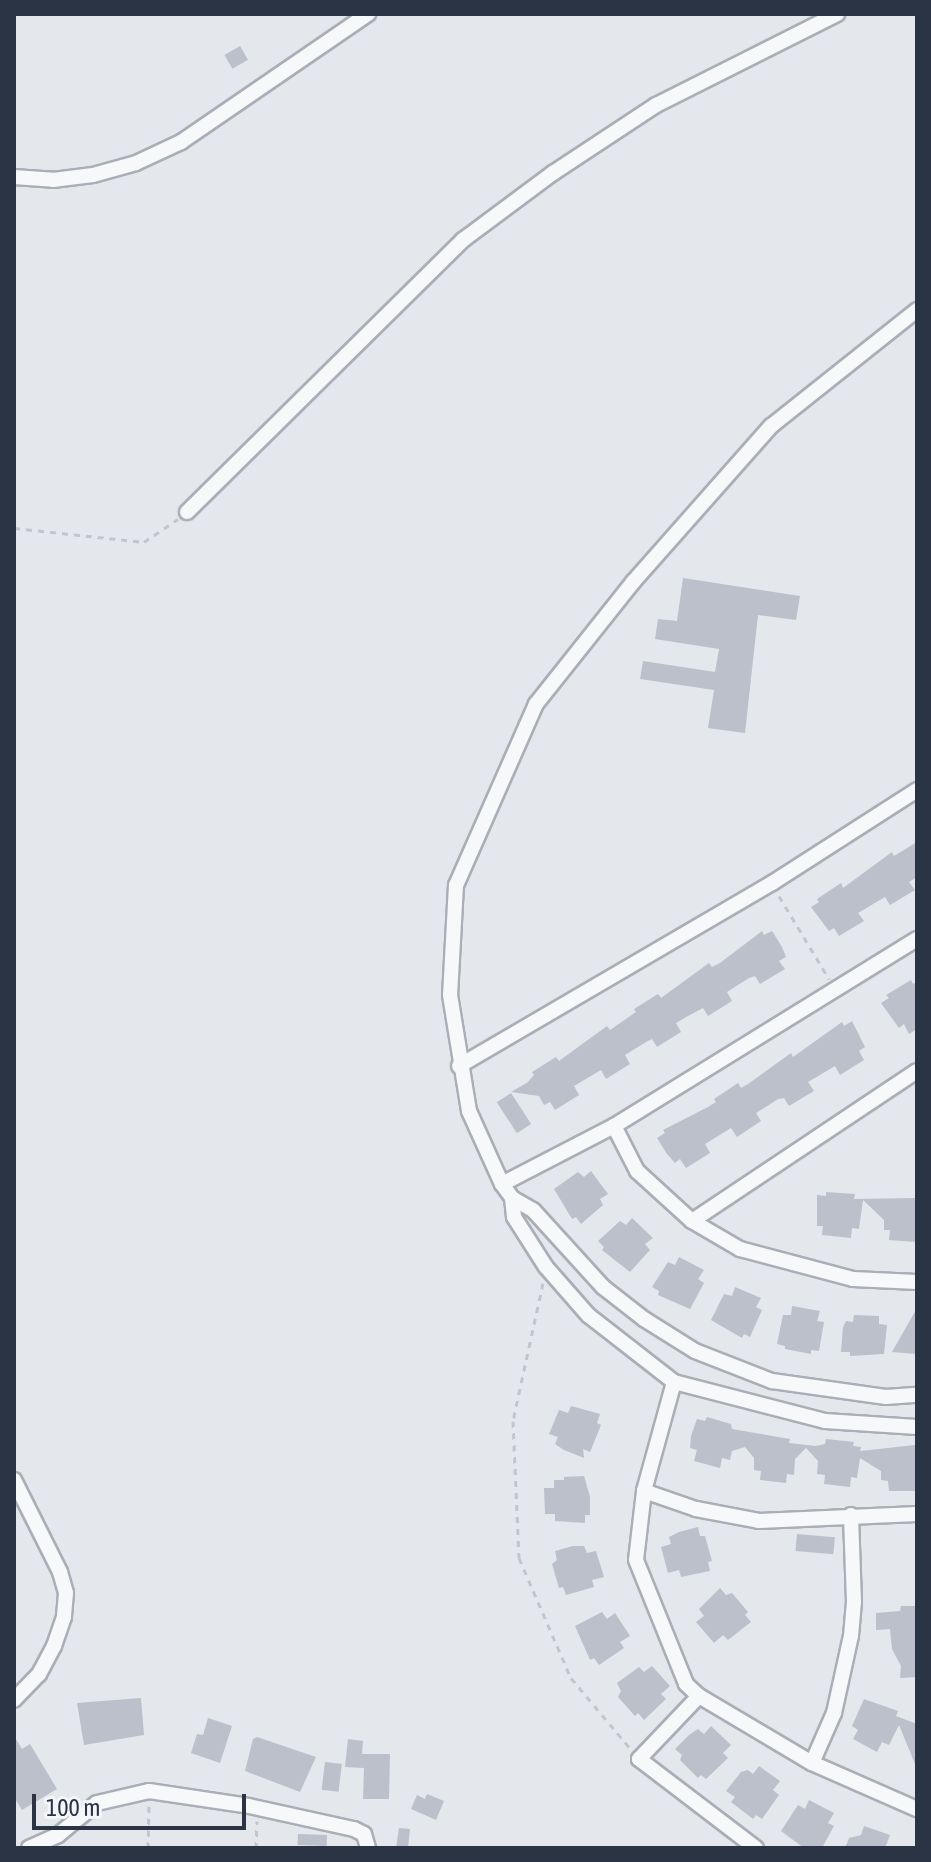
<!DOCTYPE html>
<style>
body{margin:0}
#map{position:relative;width:931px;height:1862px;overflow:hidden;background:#e4e7ec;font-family:"Asap Condensed",sans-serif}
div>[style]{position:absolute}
.building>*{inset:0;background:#bbc0ca;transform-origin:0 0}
.path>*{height:3px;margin-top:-1.5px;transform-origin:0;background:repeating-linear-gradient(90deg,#c2c5cb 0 6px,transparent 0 12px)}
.roads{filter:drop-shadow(2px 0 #a9aeb7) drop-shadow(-2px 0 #a9aeb7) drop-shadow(0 2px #a9aeb7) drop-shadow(0 -2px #a9aeb7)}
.minor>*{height:14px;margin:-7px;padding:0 7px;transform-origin:7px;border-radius:7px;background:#f7f8fa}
span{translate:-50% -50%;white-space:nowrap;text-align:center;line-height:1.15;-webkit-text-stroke:6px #f4f6f9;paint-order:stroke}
.frame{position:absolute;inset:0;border:16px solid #2b3445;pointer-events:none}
.scale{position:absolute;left:32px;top:1794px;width:214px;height:36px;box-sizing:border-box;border:4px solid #2b3445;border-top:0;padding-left:10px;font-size:24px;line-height:28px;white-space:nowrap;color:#2b3445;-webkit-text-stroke:6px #f4f6f9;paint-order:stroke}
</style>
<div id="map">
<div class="building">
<i style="left:240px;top:46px;width:16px;height:18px;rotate:60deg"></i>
<i style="clip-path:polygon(683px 578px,800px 596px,796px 620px,758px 615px,745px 733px,708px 728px,714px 690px,640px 679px,643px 661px,715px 672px,719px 649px,655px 639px,658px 619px,677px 621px)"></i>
<i style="clip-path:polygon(917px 842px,917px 877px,909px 882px,915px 890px,890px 905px,885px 897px,858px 913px,864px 921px,839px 936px,834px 928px,829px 931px,811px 907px,819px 902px,817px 899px,841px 883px,843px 888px,892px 852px,894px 856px)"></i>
<i style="clip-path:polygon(762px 931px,764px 935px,772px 931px,782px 947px,786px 957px,779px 961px,785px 969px,760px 984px,755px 976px,749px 978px,727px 992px,732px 1001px,708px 1016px,703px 1008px,688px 1016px,676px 1023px,681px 1032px,657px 1047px,652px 1039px,646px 1042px,625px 1055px,630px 1064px,606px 1079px,601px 1070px,574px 1086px,579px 1095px,555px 1110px,550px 1102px,544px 1105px,539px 1096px,511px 1092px,528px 1082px,534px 1075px,532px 1072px,556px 1057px,559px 1061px,607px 1026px,610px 1030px,636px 1012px,634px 1009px,658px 994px,661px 998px,709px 963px,712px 967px,720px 963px)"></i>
<i style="clip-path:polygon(911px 980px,913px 984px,917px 982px,917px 1029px,909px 1034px,904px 1024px,899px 1028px,881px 1003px,889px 998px,886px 995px)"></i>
<i style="clip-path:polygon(852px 1021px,865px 1047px,859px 1051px,864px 1060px,840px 1075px,835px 1066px,808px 1082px,814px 1091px,789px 1106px,784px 1098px,778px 1099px,756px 1113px,761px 1121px,737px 1137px,731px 1128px,705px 1144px,710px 1153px,686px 1168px,680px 1159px,675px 1163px,667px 1154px,657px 1138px,665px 1133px,663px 1130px,708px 1107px,716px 1102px,714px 1099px,738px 1083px,741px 1088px,748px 1084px,791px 1053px,793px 1057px,842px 1022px,844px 1026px)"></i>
<i style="left:511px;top:1093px;width:37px;height:17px;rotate:57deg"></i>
<i style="clip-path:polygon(591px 1171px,608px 1194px,600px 1199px,603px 1205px,581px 1224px,576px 1217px,572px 1219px,554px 1189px,578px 1172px,584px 1177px)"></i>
<i style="clip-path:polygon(826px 1192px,855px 1194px,854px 1199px,917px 1198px,917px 1242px,889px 1240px,890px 1230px,884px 1230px,884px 1220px,863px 1200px,859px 1229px,852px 1228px,851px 1238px,822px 1235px,823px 1226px,817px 1226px,817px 1195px,826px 1196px)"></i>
<i style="clip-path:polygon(632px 1218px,653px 1238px,645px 1244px,650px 1250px,630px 1272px,602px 1250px,604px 1247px,598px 1241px,620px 1221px,626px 1225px)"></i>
<i style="clip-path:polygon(679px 1257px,704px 1270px,698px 1279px,704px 1283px,690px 1309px,658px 1295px,659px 1291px,652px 1287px,668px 1262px,675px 1265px)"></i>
<i style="clip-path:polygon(735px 1287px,761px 1298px,756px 1307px,762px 1310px,750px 1337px,744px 1334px,742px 1338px,711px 1320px,724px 1294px,732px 1296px)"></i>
<i style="clip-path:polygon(792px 1306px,820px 1311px,817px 1321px,824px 1322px,819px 1351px,811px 1350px,811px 1354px,785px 1349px,785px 1346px,777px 1344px,783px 1315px,791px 1315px)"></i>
<i style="clip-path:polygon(917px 1308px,917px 1354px,892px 1352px)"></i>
<i style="clip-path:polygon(854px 1315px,879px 1316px,879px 1324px,887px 1325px,884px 1354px,850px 1356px,850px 1352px,841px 1352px,843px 1327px,846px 1321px,853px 1322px)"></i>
<i style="clip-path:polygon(571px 1406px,600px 1414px,597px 1423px,601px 1425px,590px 1452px,583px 1449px,584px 1458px,564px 1450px,555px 1444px,558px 1437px,549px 1434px,559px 1410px,568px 1413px)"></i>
<i style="clip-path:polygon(707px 1417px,731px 1424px,732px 1429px,790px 1439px,789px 1443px,816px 1446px,825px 1444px,826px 1439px,854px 1442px,853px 1446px,861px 1447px,860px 1451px,915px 1445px,916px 1491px,889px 1491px,888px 1481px,881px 1480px,881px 1471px,860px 1458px,857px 1478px,851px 1477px,850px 1487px,824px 1484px,825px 1475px,817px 1474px,818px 1461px,806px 1448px,795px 1459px,794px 1475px,787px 1474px,786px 1483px,760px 1480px,761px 1471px,754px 1470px,754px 1458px,745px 1447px,732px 1451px,730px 1460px,722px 1458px,720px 1468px,694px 1461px,697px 1450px,690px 1448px,691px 1436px,697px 1419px,705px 1421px)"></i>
<i style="clip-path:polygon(584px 1476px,590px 1497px,590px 1515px,585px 1515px,585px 1523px,555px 1521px,555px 1514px,545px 1514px,544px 1488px,554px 1488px,554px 1480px,564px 1480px,564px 1477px)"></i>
<i style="clip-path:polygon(698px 1527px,700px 1536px,705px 1536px,712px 1561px,708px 1562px,710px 1571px,681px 1577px,679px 1570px,668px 1573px,661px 1547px,671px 1544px,669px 1537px,679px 1532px)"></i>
<i style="left:797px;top:1534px;width:38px;height:17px;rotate:5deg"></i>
<i style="clip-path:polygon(573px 1546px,584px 1546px,587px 1553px,596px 1551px,604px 1577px,592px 1580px,594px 1587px,566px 1595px,563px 1587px,559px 1588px,552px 1564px,557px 1560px,555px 1551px)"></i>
<i style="clip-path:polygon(720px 1588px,726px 1595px,732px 1593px,748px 1612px,745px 1615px,751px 1622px,728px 1640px,723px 1635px,714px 1643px,696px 1622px,704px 1616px,699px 1609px)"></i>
<i style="clip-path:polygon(901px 1606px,917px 1606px,917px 1677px,900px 1678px,901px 1666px,892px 1649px,890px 1629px,876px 1630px,876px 1613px,900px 1611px)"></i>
<i style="clip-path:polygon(602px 1612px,607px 1619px,615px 1613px,630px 1636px,620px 1642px,624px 1648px,599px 1665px,594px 1658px,590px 1660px,575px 1626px)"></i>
<i style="clip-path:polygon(652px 1666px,670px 1686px,661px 1694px,666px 1699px,644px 1720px,638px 1713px,635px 1716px,618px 1697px,621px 1691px,617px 1683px,639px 1667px,644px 1672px)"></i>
<i style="clip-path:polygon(141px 1698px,144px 1735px,84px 1745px,77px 1703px)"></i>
<i style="clip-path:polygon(864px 1699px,898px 1711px,896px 1716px,917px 1724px,917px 1769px,899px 1725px,889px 1745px,882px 1742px,877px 1752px,853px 1739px,858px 1730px,852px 1726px)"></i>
<i style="clip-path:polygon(208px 1718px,232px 1726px,220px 1763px,191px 1753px,197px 1734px,203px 1735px)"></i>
<i style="clip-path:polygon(711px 1726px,731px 1745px,723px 1753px,728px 1758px,706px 1779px,701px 1775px,698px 1778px,680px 1760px,682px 1755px,675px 1749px,689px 1735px,698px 1729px,704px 1734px)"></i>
<i style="clip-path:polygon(14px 1736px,22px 1749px,30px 1744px,57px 1789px,22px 1810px,14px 1797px)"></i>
<i style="clip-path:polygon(257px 1737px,316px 1757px,300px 1792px,245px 1771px,253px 1739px)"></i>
<i style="clip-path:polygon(348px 1739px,363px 1741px,362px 1754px,390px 1754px,389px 1799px,363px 1799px,364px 1768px,345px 1767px)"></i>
<i style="left:325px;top:1762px;width:17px;height:28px;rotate:7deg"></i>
<i style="clip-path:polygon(759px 1766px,780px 1781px,773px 1790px,779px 1795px,762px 1819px,756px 1815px,753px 1819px,731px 1802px,735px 1797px,726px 1791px,741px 1772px,748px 1770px,753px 1774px)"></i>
<i style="clip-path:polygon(427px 1794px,444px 1801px,436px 1820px,411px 1809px,417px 1795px,425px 1799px)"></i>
<i style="clip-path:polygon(809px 1800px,834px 1813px,828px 1823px,834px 1826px,822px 1848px,804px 1848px,781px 1831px,798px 1805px,805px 1809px)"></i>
<i style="clip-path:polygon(864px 1826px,890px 1835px,885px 1848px,845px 1848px,849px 1838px,861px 1835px)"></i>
<i style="clip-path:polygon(399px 1828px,410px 1829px,408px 1848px,396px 1848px)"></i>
<i style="left:298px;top:1834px;width:29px;height:11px;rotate:2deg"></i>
</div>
<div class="path">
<i style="left:14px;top:528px;width:131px;rotate:6.1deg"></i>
<i style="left:144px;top:542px;width:41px;rotate:-34.1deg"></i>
<i style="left:779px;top:896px;width:97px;rotate:58.9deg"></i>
<i style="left:543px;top:1283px;width:141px;rotate:102.3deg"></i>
<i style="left:513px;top:1421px;width:137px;rotate:87.5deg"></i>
<i style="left:519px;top:1558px;width:131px;rotate:66.6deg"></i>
<i style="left:571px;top:1678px;width:92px;rotate:49.9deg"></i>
<i style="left:148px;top:1848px;width:44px;rotate:-88.7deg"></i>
<i style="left:256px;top:1848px;width:27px;rotate:-88deg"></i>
</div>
<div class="roads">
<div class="minor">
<i style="left:14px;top:177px;width:39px;rotate:4deg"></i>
<i style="left:53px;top:180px;width:40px;rotate:-7.1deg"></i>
<i style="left:93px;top:175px;width:45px;rotate:-15.6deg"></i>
<i style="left:136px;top:163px;width:50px;rotate:-25deg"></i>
<i style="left:181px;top:142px;width:227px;rotate:-34.4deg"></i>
<i style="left:917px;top:310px;width:186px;rotate:141.5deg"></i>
<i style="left:771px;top:426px;width:208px;rotate:131.5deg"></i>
<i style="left:633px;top:582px;width:156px;rotate:128.5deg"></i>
<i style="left:536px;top:704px;width:198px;rotate:113.8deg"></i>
<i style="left:456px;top:885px;width:110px;rotate:93.1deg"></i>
<i style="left:450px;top:995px;width:118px;rotate:80.7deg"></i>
<i style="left:469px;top:1111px;width:80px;rotate:65.7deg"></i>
<i style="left:502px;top:1184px;width:17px;rotate:54deg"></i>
<i style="left:512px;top:1198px;width:19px;rotate:84deg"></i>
<i style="left:514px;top:1217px;width:59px;rotate:57.4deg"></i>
<i style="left:546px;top:1267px;width:64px;rotate:48.8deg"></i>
<i style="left:588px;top:1315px;width:109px;rotate:37.9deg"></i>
<i style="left:674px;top:1382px;width:156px;rotate:14.5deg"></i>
<i style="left:825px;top:1421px;width:92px;rotate:3.7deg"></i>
<i style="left:187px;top:512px;width:388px;rotate:-44.6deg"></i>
<i style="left:463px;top:240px;width:112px;rotate:-36.7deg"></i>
<i style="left:553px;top:173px;width:123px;rotate:-33.4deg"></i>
<i style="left:656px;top:105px;width:203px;rotate:-26.7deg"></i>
<i style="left:459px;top:1066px;width:363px;rotate:-30.3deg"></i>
<i style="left:772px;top:883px;width:172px;rotate:-32.7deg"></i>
<i style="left:614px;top:1126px;width:51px;rotate:62.9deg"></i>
<i style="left:637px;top:1171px;width:74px;rotate:42.3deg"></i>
<i style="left:692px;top:1221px;width:56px;rotate:30.3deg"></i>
<i style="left:740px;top:1249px;width:117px;rotate:14.9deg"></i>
<i style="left:853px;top:1279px;width:64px;rotate:2.7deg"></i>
<i style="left:502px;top:1184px;width:126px;rotate:-27.4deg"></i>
<i style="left:614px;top:1126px;width:356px;rotate:-31.7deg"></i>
<i style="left:512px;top:1198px;width:24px;rotate:30deg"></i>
<i style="left:533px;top:1210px;width:104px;rotate:47.7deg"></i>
<i style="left:603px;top:1287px;width:52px;rotate:38deg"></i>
<i style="left:644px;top:1319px;width:60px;rotate:32.1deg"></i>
<i style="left:695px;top:1351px;width:83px;rotate:21.3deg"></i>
<i style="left:772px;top:1381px;width:115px;rotate:8deg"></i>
<i style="left:886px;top:1397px;width:31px;rotate:-4deg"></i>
<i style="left:692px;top:1221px;width:270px;rotate:-33.7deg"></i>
<i style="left:674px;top:1382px;width:113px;rotate:105.4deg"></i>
<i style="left:644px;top:1491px;width:69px;rotate:96.6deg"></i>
<i style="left:636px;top:1560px;width:134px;rotate:68deg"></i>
<i style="left:686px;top:1684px;width:18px;rotate:43deg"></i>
<i style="left:699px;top:1696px;width:131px;rotate:30.7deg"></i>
<i style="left:812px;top:1763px;width:115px;rotate:23.7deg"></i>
<i style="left:14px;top:1480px;width:103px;rotate:63.4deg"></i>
<i style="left:60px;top:1572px;width:22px;rotate:74deg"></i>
<i style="left:66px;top:1593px;width:24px;rotate:95deg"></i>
<i style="left:64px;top:1617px;width:31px;rotate:109deg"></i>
<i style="left:54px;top:1646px;width:32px;rotate:118deg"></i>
<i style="left:39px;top:1674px;width:36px;rotate:134deg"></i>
<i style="left:644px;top:1491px;width:55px;rotate:19.1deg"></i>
<i style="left:696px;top:1509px;width:64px;rotate:10.8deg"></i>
<i style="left:759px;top:1521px;width:158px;rotate:-2.5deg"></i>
<i style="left:699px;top:1696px;width:87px;rotate:133.6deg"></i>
<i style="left:639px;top:1759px;width:147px;rotate:37.3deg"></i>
<i style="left:812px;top:1763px;width:55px;rotate:-66.3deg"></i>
<i style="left:834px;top:1713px;width:79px;rotate:-77.6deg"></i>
<i style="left:851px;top:1636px;width:34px;rotate:-85deg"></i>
<i style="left:854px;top:1602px;width:87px;rotate:-92deg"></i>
<i style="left:29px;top:1848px;width:32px;rotate:-24deg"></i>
<i style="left:58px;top:1835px;width:50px;rotate:-39.4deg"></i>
<i style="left:97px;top:1803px;width:53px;rotate:-13deg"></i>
<i style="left:149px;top:1791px;width:101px;rotate:8.5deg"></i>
<i style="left:249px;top:1806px;width:107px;rotate:12.4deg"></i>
<i style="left:354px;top:1829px;width:11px;rotate:27deg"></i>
<i style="left:364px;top:1834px;width:15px;rotate:74deg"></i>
</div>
</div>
<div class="frame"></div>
<div class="scale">100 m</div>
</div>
